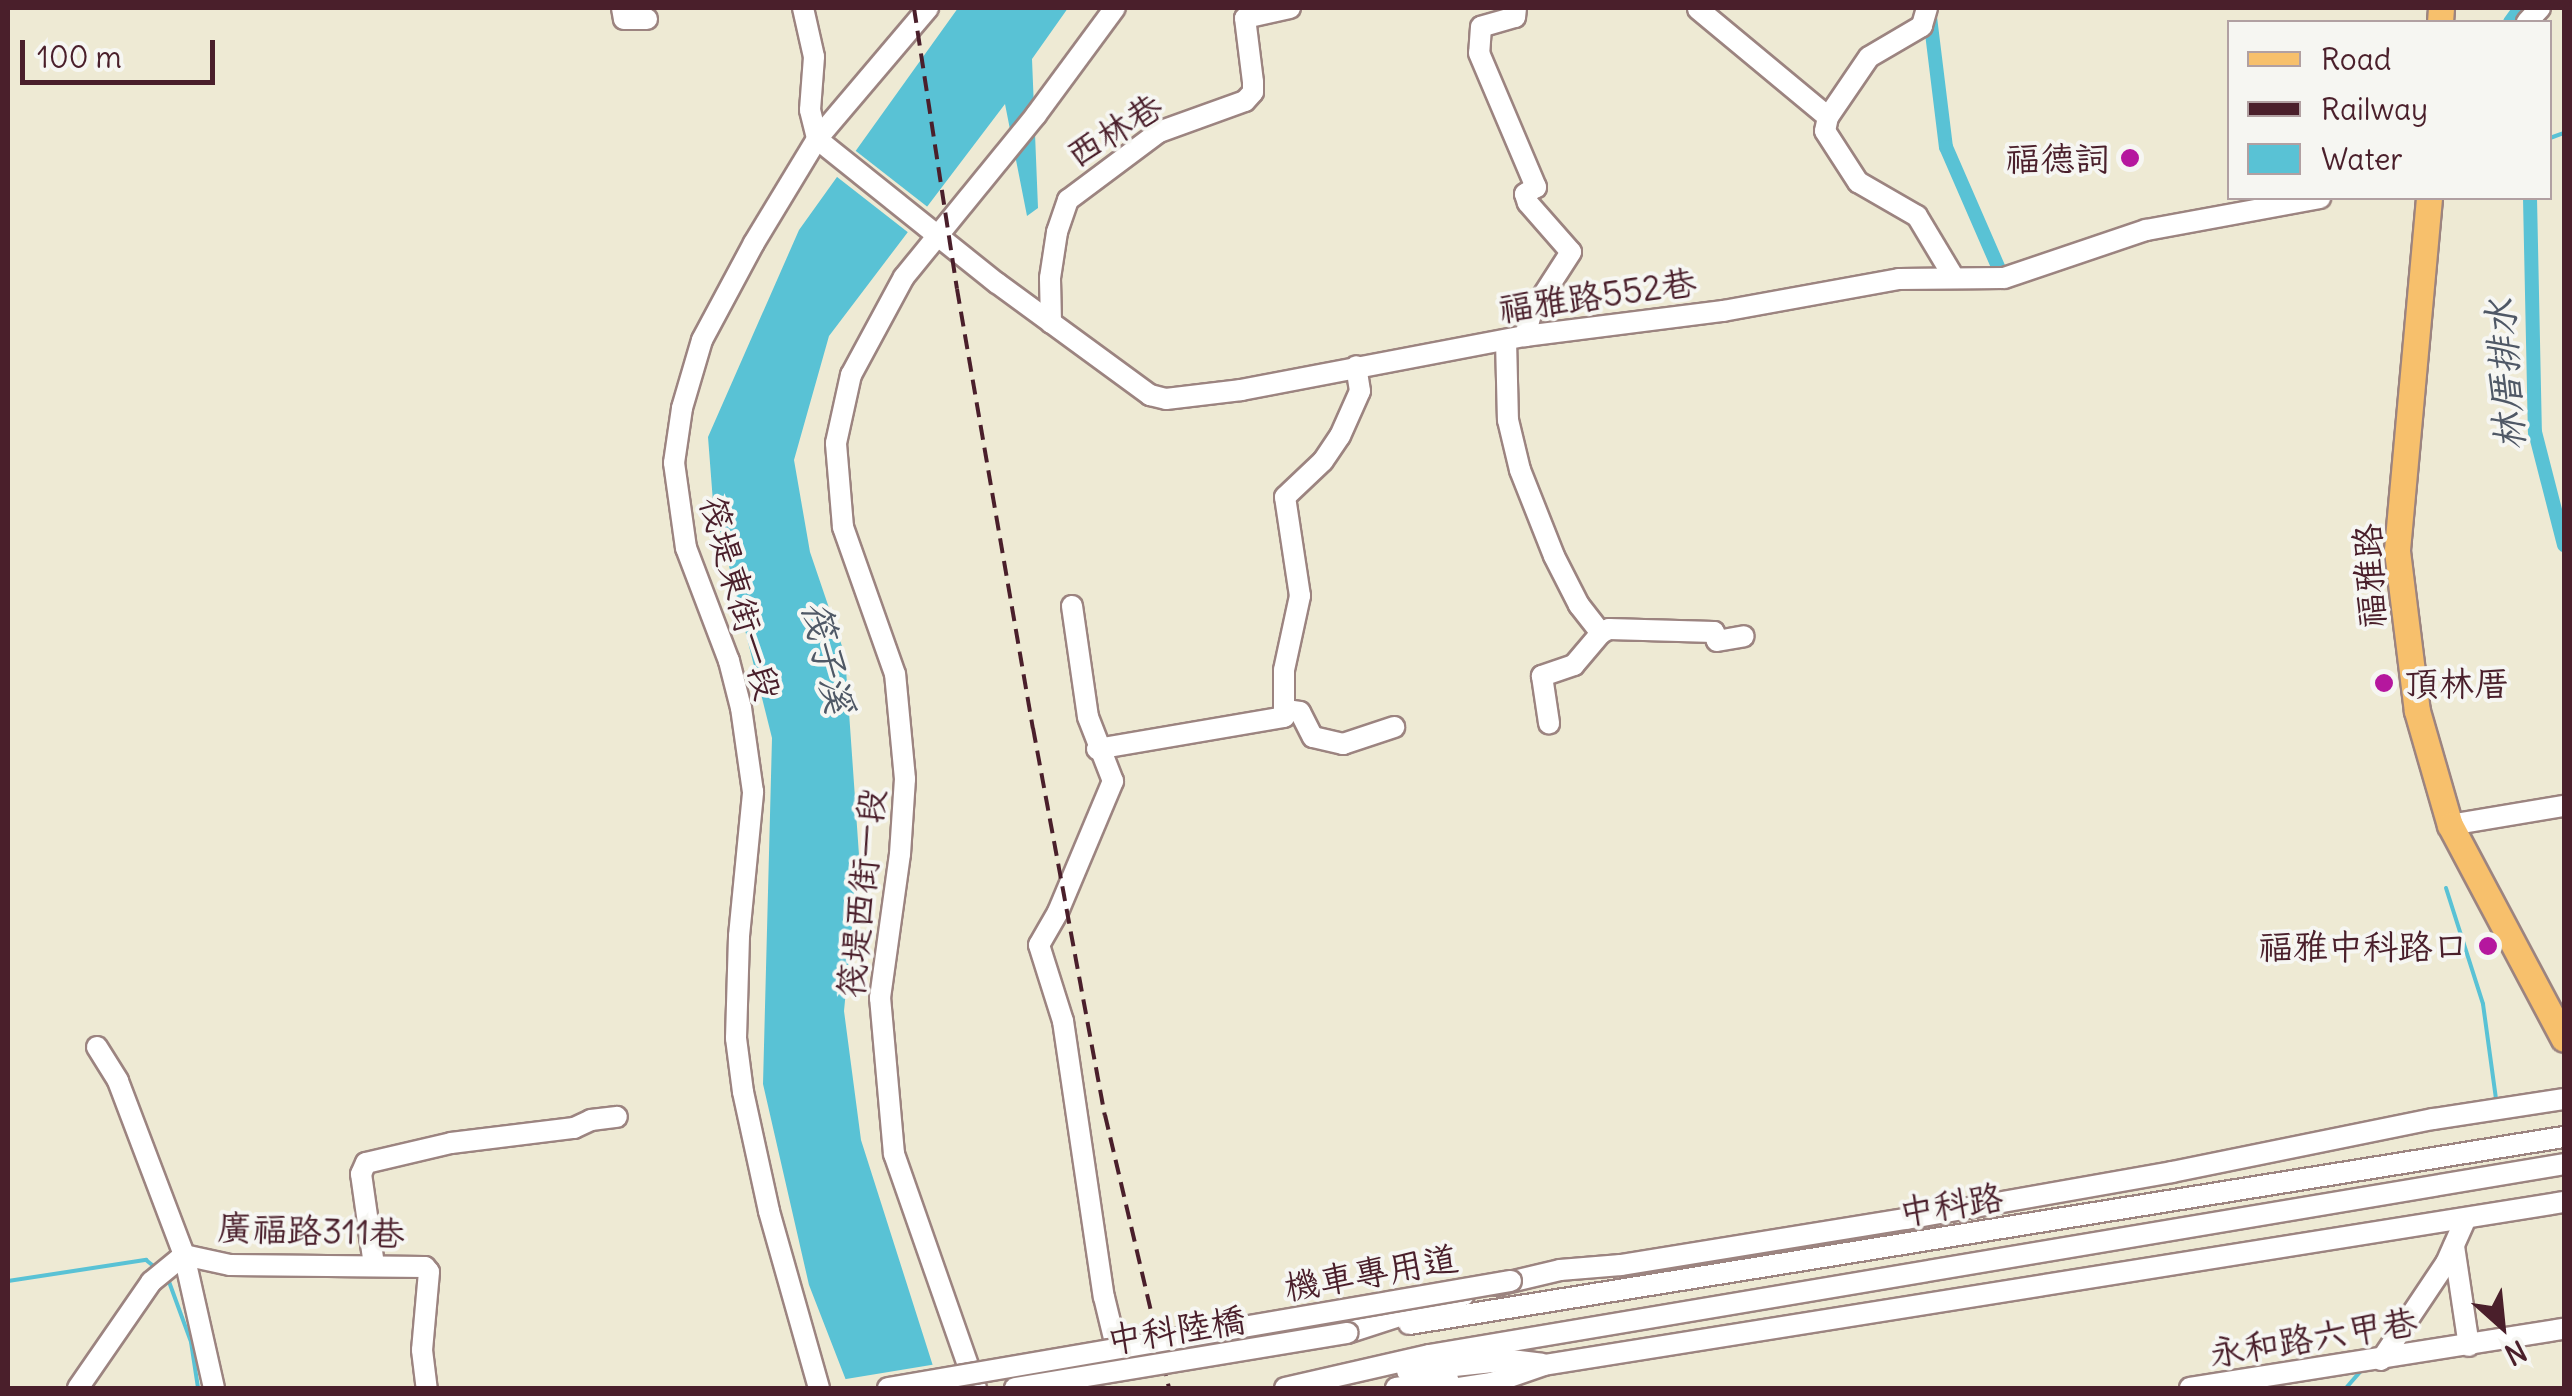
<!DOCTYPE html>
<meta charset="utf-8">
<style>
body{margin:0}
#map{position:relative;width:2572px;height:1396px;overflow:hidden;background:#eeead4;font-family:Delius,"LXGW WenKai TC",sans-serif}
div>[style]{position:absolute}
.water>*{inset:0;background:#59c2d5}
.pier>*{inset:0;background:#eeead4;transform-origin:0 0}
.stream>*{height:4px;margin:-2px;padding:0 2px;transform-origin:2px;border-radius:2px;background:#59c2d5}
.canal>*{height:14px;margin:-7px;padding:0 7px;transform-origin:7px;border-radius:7px;background:#59c2d5}
.roads{filter:drop-shadow(2px 0 #9c8480) drop-shadow(-2px 0 #9c8480) drop-shadow(0 2px #9c8480) drop-shadow(0 -2px #9c8480)}
.minor>*{height:20px;margin:-10px;padding:0 10px;transform-origin:10px;border-radius:10px;background:#fff}
.major>*{height:25px;margin:-12.5px;padding:0 12.5px;transform-origin:12.5px;border-radius:12.5px;background:#f7c06c}
.rail>*{height:4px;margin-top:-2px;transform-origin:0;background:repeating-linear-gradient(90deg,#4a1f2b 0 15px,transparent 0 23px)}
.bridges{filter:drop-shadow(2px 0 #9c8480) drop-shadow(-2px 0 #9c8480) drop-shadow(0 2px #9c8480) drop-shadow(0 -2px #9c8480)}
.minor-bridge>*{height:20px;margin:-10px;padding:0 10px;transform-origin:10px;border-radius:10px;background:#fff}
.dots>*{width:28px;height:28px;translate:-50% -50%;box-sizing:border-box;border:5px solid #f6f6f2;border-radius:50%}
span{translate:-50% -50%;white-space:nowrap;text-align:center;line-height:1.15;-webkit-text-stroke:8px #f6f6f2;paint-order:stroke}
.street-label{font-size:35px;color:#4a1f2b}
.poi-label{font-size:35px;color:#4a1f2b}
.right{translate:-100% -50%;text-align:right}
.left{translate:0 -50%;text-align:left}
.water-label{font-size:38px;color:#4f5866;font-style:italic}
.frame{position:absolute;inset:0;border:10px solid #4a1f2b;pointer-events:none}
.legend{position:absolute;left:2227px;top:20px;width:325px;height:180px;box-sizing:border-box;background:#f6f6f2;border:2px solid #b1a0a2;margin:0;padding:12px 18px;list-style:none;font-size:30px;color:#4a1f2b}
.legend li{display:flex;align-items:center;gap:20px;height:50px}
.legend b{width:50px;border:2px solid #b1a0a2}
.north{position:absolute;left:2452px;top:1276px;width:100px;height:100px;-webkit-text-stroke:8px #f6f6f2;paint-order:stroke;rotate:153deg;font-size:28px;font-weight:700;line-height:40px;text-align:center;color:#4a1f2b}
.north::after{content:'';display:block;margin:auto;width:35px;height:45px;background:#4a1f2b;clip-path:polygon(50% 0,100% 100%,50% 72%,0 100%)}
.scale{position:absolute;left:20px;top:40px;width:195px;height:45px;box-sizing:border-box;border:5px solid #4a1f2b;border-top:0;padding-left:12px;font-size:30px;line-height:35px;white-space:nowrap;color:#4a1f2b;-webkit-text-stroke:8px #f6f6f2;paint-order:stroke}
</style>
<div id="map">
<div class="water">
<i style="clip-path:polygon(958px 8px,1068px 8px,1032px 59px,1038px 208px,1027px 216px,1005px 104px,829px 336px,794px 460px,810px 552px,845px 655px,859px 855px,844px 1011px,861px 1140px,940px 1388px,849px 1388px,809px 1285px,763px 1084px,772px 738px,713px 502px,708px 437px,799px 230px)"></i>
</div>
<div class="pier">
<i style="left:852px;top:148px;width:100px;height:32px;rotate:38deg"></i>
<i style="clip-path:polygon(937px 1364px,945px 1388px,843px 1388px,840px 1380px)"></i>
</div>
<div class="stream">
<i style="left:2550px;top:138px;width:15px;rotate:-20deg"></i>
<i style="left:2446px;top:888px;width:122px;rotate:72.3deg"></i>
<i style="left:2483px;top:1004px;width:96px;rotate:82.2deg"></i>
<i style="left:168px;top:1279px;width:67px;rotate:69.9deg"></i>
<i style="left:191px;top:1342px;width:47px;rotate:81.3deg"></i>
<i style="left:8px;top:1281px;width:140px;rotate:-8.7deg"></i>
<i style="left:146px;top:1260px;width:14px;rotate:39deg"></i>
<i style="left:2346px;top:1388px;width:23px;rotate:-49deg"></i>
</div>
<div class="canal">
<i style="left:1930px;top:17px;width:131px;rotate:83deg"></i>
<i style="left:1946px;top:147px;width:133px;rotate:66.5deg"></i>
<i style="left:2510px;top:22px;width:17px;rotate:-54deg"></i>
<i style="left:2530px;top:198px;width:234px;rotate:88.8deg"></i>
<i style="left:2535px;top:432px;width:117px;rotate:75.6deg"></i>
</div>
<div class="roads">
<div class="minor">
<i style="left:622px;top:8px;width:11px;rotate:80deg"></i>
<i style="left:624px;top:19px;width:23px"></i>
<i style="left:803px;top:8px;width:50px;rotate:77.3deg"></i>
<i style="left:814px;top:57px;width:53px;rotate:94.3deg"></i>
<i style="left:810px;top:110px;width:30px;rotate:76deg"></i>
<i style="left:1516px;top:8px;width:9px;rotate:96deg"></i>
<i style="left:1515px;top:17px;width:35px;rotate:164deg"></i>
<i style="left:1481px;top:27px;width:26px;rotate:94deg"></i>
<i style="left:1479px;top:53px;width:146px;rotate:67deg"></i>
<i style="left:1536px;top:187px;width:13px;rotate:148deg"></i>
<i style="left:1525px;top:194px;width:9px;rotate:72deg"></i>
<i style="left:1528px;top:203px;width:65px;rotate:48.7deg"></i>
<i style="left:1571px;top:252px;width:74px;rotate:122.8deg"></i>
<i style="left:1531px;top:314px;width:23px;rotate:105deg"></i>
<i style="left:1927px;top:8px;width:19px;rotate:106deg"></i>
<i style="left:1922px;top:26px;width:61px;rotate:149.7deg"></i>
<i style="left:1869px;top:57px;width:73px;rotate:124.3deg"></i>
<i style="left:1828px;top:117px;width:14px;rotate:102deg"></i>
<i style="left:1825px;top:131px;width:61px;rotate:57.1deg"></i>
<i style="left:1858px;top:182px;width:68px;rotate:30deg"></i>
<i style="left:1917px;top:216px;width:70px;rotate:59deg"></i>
<i style="left:1698px;top:9px;width:169px;rotate:39.7deg"></i>
<i style="left:2527px;top:22px;width:19px;rotate:-47deg"></i>
<i style="left:817px;top:139px;width:231px;rotate:38.7deg"></i>
<i style="left:997px;top:283px;width:190px;rotate:36.2deg"></i>
<i style="left:1150px;top:395px;width:16px;rotate:14deg"></i>
<i style="left:1166px;top:399px;width:76px;rotate:-6.8deg"></i>
<i style="left:1241px;top:390px;width:289px;rotate:-10.8deg"></i>
<i style="left:1525px;top:336px;width:200px;rotate:-7.2deg"></i>
<i style="left:1723px;top:311px;width:179px;rotate:-10.3deg"></i>
<i style="left:1899px;top:279px;width:105px;rotate:-0.5deg"></i>
<i style="left:2004px;top:278px;width:150px;rotate:-18.7deg"></i>
<i style="left:2146px;top:230px;width:177px;rotate:-10.4deg"></i>
<i style="left:1051px;top:323px;width:45px;rotate:-91.3deg"></i>
<i style="left:1050px;top:278px;width:47px;rotate:-81.3deg"></i>
<i style="left:1057px;top:232px;width:34px;rotate:-71deg"></i>
<i style="left:1068px;top:200px;width:114px;rotate:-36.8deg"></i>
<i style="left:1159px;top:132px;width:91px;rotate:-19.8deg"></i>
<i style="left:1245px;top:101px;width:12px;rotate:-48deg"></i>
<i style="left:1253px;top:92px;width:10px;rotate:-90deg"></i>
<i style="left:1253px;top:82px;width:64px;rotate:-97.1deg"></i>
<i style="left:1245px;top:18px;width:46px;rotate:-12.5deg"></i>
<i style="left:1506px;top:340px;width:80px;rotate:88.6deg"></i>
<i style="left:1508px;top:420px;width:51px;rotate:76.5deg"></i>
<i style="left:1520px;top:470px;width:92px;rotate:68.4deg"></i>
<i style="left:1554px;top:556px;width:55px;rotate:63deg"></i>
<i style="left:1579px;top:605px;width:36px;rotate:52deg"></i>
<i style="left:1601px;top:633px;width:42px;rotate:130.2deg"></i>
<i style="left:1574px;top:665px;width:34px;rotate:161deg"></i>
<i style="left:1542px;top:676px;width:48px;rotate:81.5deg"></i>
<i style="left:1072px;top:606px;width:112px;rotate:81.8deg"></i>
<i style="left:1088px;top:717px;width:69px;rotate:68.7deg"></i>
<i style="left:1113px;top:781px;width:142px;rotate:112.8deg"></i>
<i style="left:1058px;top:912px;width:38px;rotate:120deg"></i>
<i style="left:1039px;top:945px;width:80px;rotate:72.5deg"></i>
<i style="left:1063px;top:1021px;width:279px;rotate:81.6deg"></i>
<i style="left:1104px;top:1297px;width:42px;rotate:76.3deg"></i>
<i style="left:1601px;top:633px;width:9px;rotate:-27deg"></i>
<i style="left:1609px;top:629px;width:105px;rotate:1.6deg"></i>
<i style="left:1714px;top:632px;width:9px;rotate:72deg"></i>
<i style="left:1717px;top:641px;width:27px;rotate:-10deg"></i>
<i style="left:1286px;top:710px;width:14px;rotate:8deg"></i>
<i style="left:1300px;top:712px;width:28px;rotate:63deg"></i>
<i style="left:1313px;top:737px;width:31px;rotate:13deg"></i>
<i style="left:1343px;top:744px;width:54px;rotate:-18.4deg"></i>
<i style="left:1097px;top:749px;width:190px;rotate:-9.7deg"></i>
<i style="left:1284px;top:717px;width:47px;rotate:-90deg"></i>
<i style="left:1284px;top:670px;width:76px;rotate:-77.8deg"></i>
<i style="left:1300px;top:596px;width:100px;rotate:-98.6deg"></i>
<i style="left:1285px;top:497px;width:52px;rotate:-43.5deg"></i>
<i style="left:1323px;top:461px;width:30px;rotate:-56deg"></i>
<i style="left:1340px;top:436px;width:49px;rotate:-66deg"></i>
<i style="left:1360px;top:391px;width:25px;rotate:-99deg"></i>
<i style="left:2450px;top:825px;width:116px;rotate:-9.5deg"></i>
<i style="left:97px;top:1047px;width:40px;rotate:58deg"></i>
<i style="left:118px;top:1081px;width:186px;rotate:69.2deg"></i>
<i style="left:184px;top:1255px;width:136px;rotate:77.3deg"></i>
<i style="left:2454px;top:1246px;width:101px;rotate:81.5deg"></i>
<i style="left:374px;top:1265px;width:92px;rotate:-98.1deg"></i>
<i style="left:361px;top:1174px;width:12px;rotate:-66deg"></i>
<i style="left:366px;top:1163px;width:87px;rotate:-13.2deg"></i>
<i style="left:451px;top:1143px;width:124px;rotate:-7deg"></i>
<i style="left:574px;top:1128px;width:19px;rotate:-25deg"></i>
<i style="left:591px;top:1120px;width:26px;rotate:-7deg"></i>
<i style="left:1497px;top:1285px;width:65px;rotate:-13.4deg"></i>
<i style="left:1560px;top:1270px;width:61px;rotate:-4.7deg"></i>
<i style="left:1621px;top:1265px;width:289px;rotate:-9.2deg"></i>
<i style="left:1906px;top:1219px;width:270px;rotate:-10deg"></i>
<i style="left:2172px;top:1172px;width:266px;rotate:-11.5deg"></i>
<i style="left:2433px;top:1119px;width:133px;rotate:-8.7deg"></i>
<i style="left:1409px;top:1324px;width:1170px;rotate:-9.2deg"></i>
<i style="left:1347px;top:1333px;width:123px;rotate:-18deg"></i>
<i style="left:2381px;top:1360px;width:117px;rotate:-56.2deg"></i>
<i style="left:2446px;top:1263px;width:49px;rotate:-66deg"></i>
<i style="left:1407px;top:1371px;width:105px;rotate:-6deg"></i>
<i style="left:1511px;top:1360px;width:31px;rotate:7deg"></i>
<i style="left:78px;top:1388px;width:129px;rotate:-55.4deg"></i>
<i style="left:151px;top:1282px;width:43px;rotate:-39.3deg"></i>
<i style="left:184px;top:1255px;width:47px;rotate:12.3deg"></i>
<i style="left:230px;top:1265px;width:195px;rotate:0.6deg"></i>
<i style="left:425px;top:1267px;width:6px;rotate:51deg"></i>
<i style="left:429px;top:1272px;width:78px;rotate:95.1deg"></i>
<i style="left:422px;top:1350px;width:38px;rotate:83deg"></i>
<i style="left:819px;top:1388px;width:184px;rotate:-105.8deg"></i>
<i style="left:769px;top:1211px;width:122px;rotate:-102.3deg"></i>
<i style="left:743px;top:1092px;width:54px;rotate:-97.4deg"></i>
<i style="left:736px;top:1038px;width:102px;rotate:-88.3deg"></i>
<i style="left:739px;top:936px;width:145px;rotate:-84.4deg"></i>
<i style="left:753px;top:792px;width:85px;rotate:-98.1deg"></i>
<i style="left:741px;top:708px;width:49px;rotate:-104.3deg"></i>
<i style="left:729px;top:661px;width:121px;rotate:-110.8deg"></i>
<i style="left:686px;top:548px;width:86px;rotate:-98deg"></i>
<i style="left:674px;top:463px;width:56px;rotate:-81.7deg"></i>
<i style="left:682px;top:408px;width:71px;rotate:-73.6deg"></i>
<i style="left:702px;top:340px;width:110px;rotate:-61.8deg"></i>
<i style="left:754px;top:243px;width:122px;rotate:-58.8deg"></i>
<i style="left:817px;top:139px;width:172px;rotate:-49.7deg"></i>
<i style="left:976px;top:1388px;width:248px;rotate:-109.3deg"></i>
<i style="left:894px;top:1154px;width:157px;rotate:-95.1deg"></i>
<i style="left:880px;top:998px;width:145px;rotate:-82.1deg"></i>
<i style="left:900px;top:854px;width:75px;rotate:-86.2deg"></i>
<i style="left:905px;top:779px;width:105px;rotate:-95.4deg"></i>
<i style="left:895px;top:674px;width:156px;rotate:-109.5deg"></i>
<i style="left:843px;top:527px;width:84px;rotate:-94.8deg"></i>
<i style="left:836px;top:443px;width:70px;rotate:-77.6deg"></i>
<i style="left:851px;top:375px;width:111px;rotate:-61.6deg"></i>
<i style="left:904px;top:277px;width:209px;rotate:-50.8deg"></i>
<i style="left:1036px;top:115px;width:133px;rotate:-53.6deg"></i>
<i style="left:1285px;top:1388px;width:148px;rotate:-12.9deg"></i>
<i style="left:1429px;top:1355px;width:1151px;rotate:-9.55deg"></i>
<i style="left:1396px;top:1388px;width:53px;rotate:-8.7deg"></i>
<i style="left:1459px;top:1388px;width:33px;rotate:-9deg"></i>
<i style="left:1492px;top:1383px;width:55px;rotate:-19.1deg"></i>
<i style="left:1544px;top:1365px;width:1033px;rotate:-9.08deg"></i>
<i style="left:2190px;top:1388px;width:379px;rotate:-9deg"></i>
</div>
<div class="major">
<i style="left:2440px;top:22px;width:14px;rotate:-86deg"></i>
<i style="left:2429px;top:198px;width:354px;rotate:95.2deg"></i>
<i style="left:2397px;top:551px;width:161px;rotate:82.9deg"></i>
<i style="left:2417px;top:711px;width:119px;rotate:73.9deg"></i>
<i style="left:2450px;top:825px;width:242px;rotate:62deg"></i>
</div>
</div>
<div class="rail">
<i style="left:914px;top:8px;width:284px;rotate:81.3deg"></i>
<i style="left:957px;top:289px;width:446px;rotate:80.2deg"></i>
<i style="left:1033px;top:728px;width:394px;rotate:79.5deg"></i>
<i style="left:1105px;top:1115px;width:280px;rotate:76.8deg"></i>
</div>
<div class="bridges">
<div class="minor-bridge">
<i style="left:888px;top:1388px;width:632px;rotate:-9.75deg"></i>
<i style="left:1015px;top:1388px;width:337px;rotate:-9.4deg"></i>
</div>
</div>
<div class="dots">
<i style="left:2130px;top:158px;background:#b5179e"></i>
<i style="left:2384px;top:683px;background:#b5179e"></i>
<i style="left:2488px;top:946px;background:#b5179e"></i>
</div>
<div class="street-label">
<span style="left:1114px;top:130px;rotate:-32deg">西林巷</span>
<span style="left:1597px;top:295px;rotate:-8deg">福雅路552巷</span>
<span style="left:2369px;top:576px;rotate:-93deg">福雅路</span>
<span style="left:741px;top:598px;rotate:74deg">筏堤東街一段</span>
<span style="left:861px;top:893px;rotate:-84deg">筏堤西街一段</span>
<span style="left:1951px;top:1204px;rotate:-9deg">中科路</span>
<span style="left:311px;top:1230px;rotate:2deg">廣福路311巷</span>
<span style="left:1371px;top:1272px;rotate:-10deg">機車專用道</span>
<span style="left:1176px;top:1329px;rotate:-9deg">中科陸橋</span>
<span style="left:2313px;top:1337px;rotate:-9deg">永和路六甲巷</span>
</div>
<div class="poi-label">
<span class="right" style="left:2110px;top:158px">福德詞</span>
<span class="left" style="left:2404px;top:683px">頂林厝</span>
<span class="right" style="left:2468px;top:946px">福雅中科路口</span>
</div>
<div class="water-label">
<span style="left:2505px;top:375px;rotate:-94deg">林厝排水</span>
<span style="left:828px;top:657px;rotate:77deg">筏子溪</span>
</div>
<div class="frame"></div>
<ul class="legend">
<li><b style="height:12px;background:#f7c06c"></b>Road</li>
<li><b style="height:12px;background:#4a1f2b"></b>Railway</li>
<li><b style="height:28px;background:#59c2d5"></b>Water</li>
</ul>
<div class="north">N</div>
<div class="scale">100 m</div>
</div>
